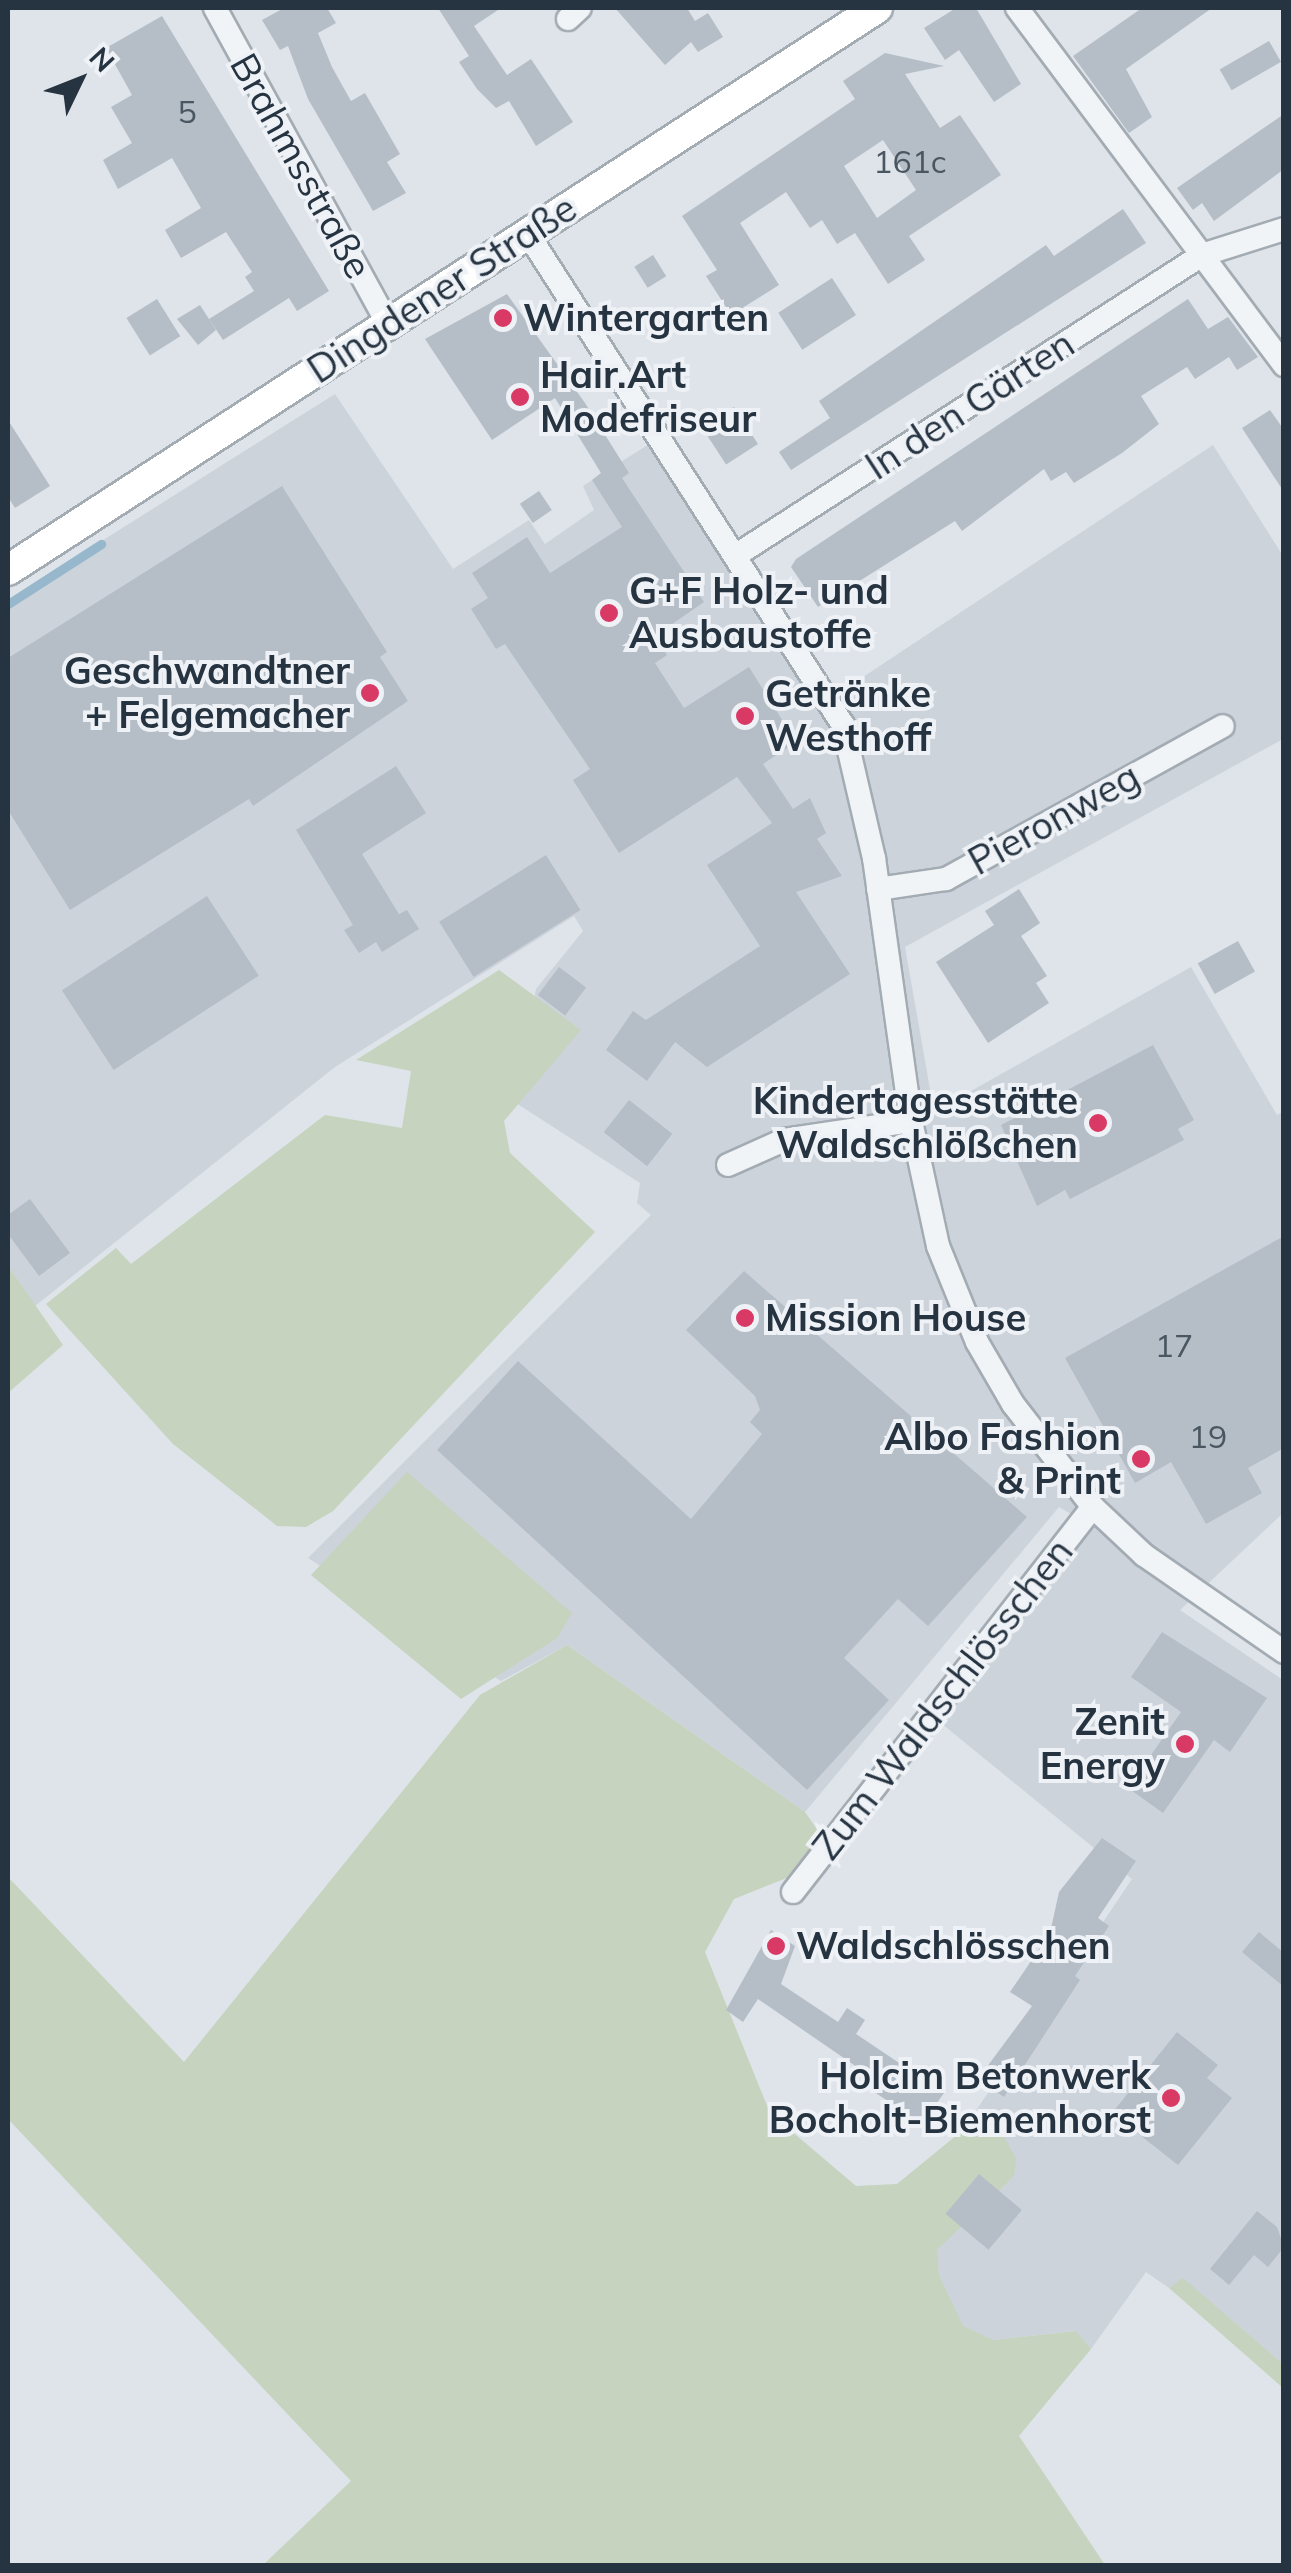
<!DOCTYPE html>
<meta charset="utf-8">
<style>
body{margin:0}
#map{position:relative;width:1291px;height:2573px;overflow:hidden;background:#dee4e9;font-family:Mulish,sans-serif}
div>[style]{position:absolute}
.built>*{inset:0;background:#ccd3db}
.green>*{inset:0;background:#c6d3be}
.stream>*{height:9px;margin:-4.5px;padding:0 4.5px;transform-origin:4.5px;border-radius:4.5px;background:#96b7cc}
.building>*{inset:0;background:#b5bec6;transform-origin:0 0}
.roads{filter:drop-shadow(2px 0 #a3abb3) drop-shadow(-2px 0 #a3abb3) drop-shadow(0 2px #a3abb3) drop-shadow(0 -2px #a3abb3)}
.minor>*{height:22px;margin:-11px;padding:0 11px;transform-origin:11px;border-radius:11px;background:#f1f4f7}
.secondary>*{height:30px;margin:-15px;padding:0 15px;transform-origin:15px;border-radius:15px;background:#fff}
.dots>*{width:28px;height:28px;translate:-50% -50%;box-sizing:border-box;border:5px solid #eef2f6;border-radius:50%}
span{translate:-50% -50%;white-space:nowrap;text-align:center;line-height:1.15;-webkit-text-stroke:8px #eef2f6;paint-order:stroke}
.number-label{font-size:32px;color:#4a5662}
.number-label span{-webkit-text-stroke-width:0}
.street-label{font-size:38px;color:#263341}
.poi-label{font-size:38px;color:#263341;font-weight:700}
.left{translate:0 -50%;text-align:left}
.right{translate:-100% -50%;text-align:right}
.frame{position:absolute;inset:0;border:10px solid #263341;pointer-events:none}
.north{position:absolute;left:30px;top:30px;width:100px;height:100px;-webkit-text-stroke:8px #eef2f6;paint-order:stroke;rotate:47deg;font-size:28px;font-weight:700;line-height:40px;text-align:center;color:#263341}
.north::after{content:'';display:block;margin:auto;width:35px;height:45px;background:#263341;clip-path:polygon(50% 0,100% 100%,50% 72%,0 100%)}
</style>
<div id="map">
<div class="built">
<i style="clip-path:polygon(335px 394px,453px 569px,529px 520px,545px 544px,594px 510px,583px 486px,657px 439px,810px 680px,851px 685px,1213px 445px,1283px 556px,1283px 739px,905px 947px,934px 1112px,1191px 967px,1277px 1115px,1283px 1112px,1283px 1513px,1180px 1610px,1283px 1680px,1283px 2364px,1183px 2279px,1169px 2288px,1146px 2272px,1091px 2349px,1075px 2331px,994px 2340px,962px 2326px,939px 2275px,936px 2251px,976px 2207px,998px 2127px,963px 2130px,1132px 1879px,936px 1719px,1047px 1564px,1071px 1514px,1059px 1507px,805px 1812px,567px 1645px,501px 1681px,308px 1558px,651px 1215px,637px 1203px,640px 1183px,516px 1103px,536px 989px,583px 931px,574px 916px,335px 1067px,35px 1306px,8px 1266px,8px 600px)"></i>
</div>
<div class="green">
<i style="clip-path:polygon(499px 970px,581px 1030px,504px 1121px,510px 1153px,595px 1232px,333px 1511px,306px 1527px,277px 1526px,173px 1444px,46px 1304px,116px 1248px,131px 1264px,325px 1115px,402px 1128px,411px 1071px,356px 1060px)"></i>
<i style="clip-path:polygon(8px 1266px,63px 1345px,8px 1393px)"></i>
<i style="clip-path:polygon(407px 1472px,572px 1613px,557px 1638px,461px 1699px,311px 1575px)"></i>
<i style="clip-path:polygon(567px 1645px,805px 1812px,837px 1858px,734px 1899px,705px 1952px,770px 2113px,856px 2186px,897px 2184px,963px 2130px,998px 2127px,1016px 2158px,1014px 2176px,937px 2250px,939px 2275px,963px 2326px,994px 2340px,1076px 2331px,1091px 2349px,1019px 2436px,1105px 2565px,263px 2565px,351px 2481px,8px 2119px,8px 1877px,184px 2062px,480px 1695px)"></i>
<i style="clip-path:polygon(1183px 2278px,1283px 2364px,1283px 2388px,1169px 2288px)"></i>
</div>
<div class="stream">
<i style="left:8px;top:604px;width:111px;rotate:-32.8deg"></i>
</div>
<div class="building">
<i style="clip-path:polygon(284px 8px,327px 8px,336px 23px,318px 33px,332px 67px,351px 101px,365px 93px,400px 154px,387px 162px,406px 193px,373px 211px,308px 99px,288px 46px,280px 50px,262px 20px)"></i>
<i style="clip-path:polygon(438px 8px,501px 8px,474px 26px,507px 75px,531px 59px,573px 122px,536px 146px,509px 101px,496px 108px,477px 89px,459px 62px,469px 56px)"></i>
<i style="clip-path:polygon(615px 8px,687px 8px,695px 21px,708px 13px,723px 37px,698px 52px,691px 42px,665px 65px)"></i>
<i style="clip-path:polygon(956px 8px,976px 8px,1021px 84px,994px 102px,959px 50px,945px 60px,924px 28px)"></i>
<i style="clip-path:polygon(1142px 8px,1212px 8px,1126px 69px,1152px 117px,1129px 133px,1073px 56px)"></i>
<i style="clip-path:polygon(162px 16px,329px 291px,297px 311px,289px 298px,223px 340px,209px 319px,254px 291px,245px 277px,252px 272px,226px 232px,181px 258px,165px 230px,201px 208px,172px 158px,118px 189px,103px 160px,132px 143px,111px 107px,132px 95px,106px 48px)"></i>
<i style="left:1269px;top:41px;width:24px;height:57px;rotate:60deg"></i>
<i style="clip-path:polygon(evenodd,885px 53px,944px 66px,905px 74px,940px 128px,960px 115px,1001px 175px,909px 236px,925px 260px,888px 284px,855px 233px,837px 244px,822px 220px,810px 228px,786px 192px,740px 223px,779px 285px,731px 315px,706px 276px,717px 270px,682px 216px,855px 99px,843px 81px,885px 53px,883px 140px,916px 190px,877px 218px,844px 166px,883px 140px)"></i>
<i style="clip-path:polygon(1284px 114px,1284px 169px,1214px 221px,1202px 203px,1193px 210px,1177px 188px)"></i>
<i style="clip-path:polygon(1123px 209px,1146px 243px,791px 470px,779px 452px,830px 418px,819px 401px,1046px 245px,1054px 256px)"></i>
<i style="left:653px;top:255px;width:25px;height:22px;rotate:58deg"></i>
<i style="left:832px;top:278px;width:44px;height:64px;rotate:57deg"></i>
<i style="clip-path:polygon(507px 294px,585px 403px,629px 473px,622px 478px,704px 602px,655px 636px,667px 655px,655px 663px,684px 708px,749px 667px,796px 742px,763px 764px,793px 809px,810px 798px,826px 833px,817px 839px,842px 876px,796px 892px,850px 974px,707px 1067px,675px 1042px,647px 1081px,606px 1050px,633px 1011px,646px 1020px,760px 946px,707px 865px,772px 823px,737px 777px,619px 853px,573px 780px,590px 769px,505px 644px,496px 649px,471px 609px,488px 598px,472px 573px,527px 537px,550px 573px,622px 527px,592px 480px,601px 473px,555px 398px,492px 440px,425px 339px)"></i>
<i style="left:157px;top:299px;width:44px;height:36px;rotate:58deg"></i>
<i style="clip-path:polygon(1188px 299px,1208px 329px,1228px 317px,1258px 357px,1237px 370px,1229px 357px,1195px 379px,1187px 367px,1141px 396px,1159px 424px,1122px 453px,1074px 483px,1066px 472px,1051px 481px,1044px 469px,962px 531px,955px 521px,818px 607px,791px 567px,796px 559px)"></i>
<i style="clip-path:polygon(200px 305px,216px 330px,198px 345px,177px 319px)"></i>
<i style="left:734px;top:407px;width:44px;height:38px;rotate:57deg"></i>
<i style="clip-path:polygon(1270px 410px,1284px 430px,1284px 492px,1242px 428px)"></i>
<i style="clip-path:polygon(8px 420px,50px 486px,15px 508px,8px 497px)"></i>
<i style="clip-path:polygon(282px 486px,387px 652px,380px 657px,408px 701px,253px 806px,249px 799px,70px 910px,8px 810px,8px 658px)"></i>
<i style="left:539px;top:491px;width:23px;height:23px;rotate:56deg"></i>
<i style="clip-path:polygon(396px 766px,426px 813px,362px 854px,399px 914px,407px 910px,419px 929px,382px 952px,376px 942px,359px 953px,344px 930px,353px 925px,296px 830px)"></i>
<i style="left:546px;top:855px;width:65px;height:126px;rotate:58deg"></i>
<i style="clip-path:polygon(1019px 889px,1040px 923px,1021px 936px,1047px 976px,1036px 983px,1049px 1003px,988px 1043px,936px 962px,994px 925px,985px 911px)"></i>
<i style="left:207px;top:896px;width:95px;height:173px;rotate:57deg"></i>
<i style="left:1238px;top:941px;width:35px;height:46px;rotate:61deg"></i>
<i style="left:559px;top:967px;width:34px;height:35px;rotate:37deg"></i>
<i style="clip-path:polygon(1153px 1045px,1194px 1120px,1178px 1129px,1184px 1140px,1070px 1199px,1065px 1190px,1037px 1206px,1001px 1125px)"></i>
<i style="left:629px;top:1100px;width:55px;height:41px;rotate:38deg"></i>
<i style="clip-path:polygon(30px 1199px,70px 1253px,39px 1276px,8px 1234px,8px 1215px)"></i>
<i style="clip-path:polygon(1284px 1236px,1284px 1448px,1248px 1468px,1262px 1493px,1206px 1524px,1171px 1462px,1135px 1483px,1065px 1358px)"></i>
<i style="clip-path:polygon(744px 1271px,1027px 1517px,928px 1626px,898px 1599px,844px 1658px,889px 1700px,807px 1790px,437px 1450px,518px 1361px,691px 1519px,762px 1434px,750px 1422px,760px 1410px,755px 1396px,686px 1330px)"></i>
<i style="clip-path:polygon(1162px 1632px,1267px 1698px,1230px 1752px,1214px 1740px,1163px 1813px,1128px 1788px,1181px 1712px,1131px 1677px)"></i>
<i style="clip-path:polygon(1102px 1838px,1136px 1861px,1098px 1918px,1109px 1926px,1075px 1976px,1080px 1980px,1004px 2097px,978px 2079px,1032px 2006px,1010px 1992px,1050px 1933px,1059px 1892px)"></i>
<i style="clip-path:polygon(771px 1930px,795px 1946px,781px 1984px,838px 2022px,847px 2008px,865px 2020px,856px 2034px,944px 2093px,922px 2124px,864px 2085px,870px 2076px,758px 1999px,743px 2022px,726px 2010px)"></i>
<i style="clip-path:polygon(1259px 1932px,1284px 1953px,1284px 1987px,1242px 1952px)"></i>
<i style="clip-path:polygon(1177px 2032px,1218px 2065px,1207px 2078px,1232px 2098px,1178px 2165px,1112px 2113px)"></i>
<i style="left:979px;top:2174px;width:56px;height:52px;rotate:40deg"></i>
<i style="clip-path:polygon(1257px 2211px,1277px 2227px,1284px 2247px,1268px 2267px,1254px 2255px,1229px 2285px,1210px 2269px)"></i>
</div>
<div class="roads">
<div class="minor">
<i style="left:215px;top:8px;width:360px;rotate:61.3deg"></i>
<i style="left:1017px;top:8px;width:446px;rotate:53.2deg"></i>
<i style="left:568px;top:19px;width:16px;rotate:-43deg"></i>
<i style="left:528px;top:234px;width:583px;rotate:57.32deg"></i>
<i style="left:843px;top:725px;width:137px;rotate:76.9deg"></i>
<i style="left:874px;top:858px;width:266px;rotate:82deg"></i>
<i style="left:911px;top:1121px;width:128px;rotate:77.8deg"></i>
<i style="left:938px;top:1246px;width:104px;rotate:67.9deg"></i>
<i style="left:977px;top:1342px;width:72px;rotate:59.9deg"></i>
<i style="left:1013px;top:1404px;width:130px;rotate:52.2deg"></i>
<i style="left:1093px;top:1507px;width:70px;rotate:43.3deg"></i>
<i style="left:1144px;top:1555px;width:170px;rotate:34.7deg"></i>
<i style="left:738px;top:554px;width:552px;rotate:-32.8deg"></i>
<i style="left:1202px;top:255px;width:86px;rotate:-17.6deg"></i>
<i style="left:878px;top:889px;width:69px;rotate:-8.4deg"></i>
<i style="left:946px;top:879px;width:316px;rotate:-28.9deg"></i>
<i style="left:728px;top:1165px;width:61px;rotate:-24.1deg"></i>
<i style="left:784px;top:1140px;width:128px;rotate:-8.5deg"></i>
<i style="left:793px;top:1892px;width:488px;rotate:-52.1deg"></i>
</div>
<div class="secondary">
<i style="left:8px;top:570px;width:1035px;rotate:-32.89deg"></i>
</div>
</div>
<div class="dots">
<i style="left:503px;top:318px;background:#d83965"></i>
<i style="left:520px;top:397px;background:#d83965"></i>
<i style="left:609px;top:613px;background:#d83965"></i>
<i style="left:370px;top:693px;background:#d83965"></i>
<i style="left:745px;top:716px;background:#d83965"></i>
<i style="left:1098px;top:1123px;background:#d83965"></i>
<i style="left:745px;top:1318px;background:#d83965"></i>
<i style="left:1141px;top:1459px;background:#d83965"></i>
<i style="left:1185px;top:1744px;background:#d83965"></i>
<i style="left:776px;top:1946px;background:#d83965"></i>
<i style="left:1171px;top:2098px;background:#d83965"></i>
</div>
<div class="number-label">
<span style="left:187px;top:111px">5</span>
<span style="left:910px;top:161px">161c</span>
<span style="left:1174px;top:1345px">17</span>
<span style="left:1208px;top:1436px">19</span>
</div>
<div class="street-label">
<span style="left:301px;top:166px;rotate:61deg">Brahmsstraße</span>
<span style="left:442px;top:289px;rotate:-33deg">Dingdener Straße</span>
<span style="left:970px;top:405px;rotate:-33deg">In den Gärten</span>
<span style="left:1054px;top:819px;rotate:-29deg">Pieronweg</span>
<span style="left:943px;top:1699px;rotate:-52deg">Zum Waldschlösschen</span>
</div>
<div class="poi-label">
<span class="left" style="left:523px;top:318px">Wintergarten</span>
<span class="left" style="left:540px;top:397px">Hair.Art<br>Modefriseur</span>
<span class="left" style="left:629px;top:613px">G+F Holz- und<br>Ausbaustoffe</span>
<span class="right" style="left:350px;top:693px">Geschwandtner<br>+ Felgemacher</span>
<span class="left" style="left:765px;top:716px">Getränke<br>Westhoff</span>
<span class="right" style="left:1078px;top:1123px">Kindertagesstätte<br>Waldschlößchen</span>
<span class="left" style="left:765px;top:1318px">Mission House</span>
<span class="right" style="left:1121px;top:1459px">Albo Fashion<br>&amp; Print</span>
<span class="right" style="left:1165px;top:1744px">Zenit<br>Energy</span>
<span class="left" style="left:796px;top:1946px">Waldschlösschen</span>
<span class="right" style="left:1151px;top:2098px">Holcim Betonwerk<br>Bocholt-Biemenhorst</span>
</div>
<div class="frame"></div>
<div class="north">N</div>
</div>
